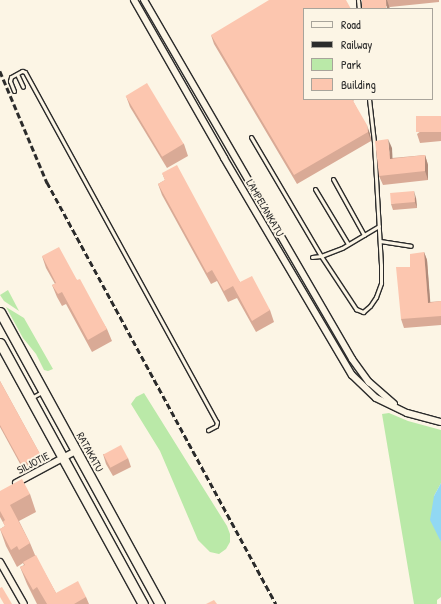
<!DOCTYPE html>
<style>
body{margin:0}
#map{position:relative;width:441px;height:604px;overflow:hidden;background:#fcf5e5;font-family:"Patrick Hand",sans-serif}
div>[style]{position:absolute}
.green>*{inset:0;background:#bae9a8}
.water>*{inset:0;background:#91d8f3}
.roads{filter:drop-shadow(1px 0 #2b2b2b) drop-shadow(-1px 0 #2b2b2b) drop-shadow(0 1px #2b2b2b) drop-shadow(0 -1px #2b2b2b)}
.service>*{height:3px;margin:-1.5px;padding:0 1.5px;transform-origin:1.5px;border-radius:1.5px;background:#fcf5e5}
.minor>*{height:6px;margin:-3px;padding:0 3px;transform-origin:3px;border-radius:3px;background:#fcf5e5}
.secondary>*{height:9px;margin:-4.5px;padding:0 4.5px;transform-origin:4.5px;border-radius:4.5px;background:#fcf5e5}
.rail>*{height:2.5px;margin-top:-1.25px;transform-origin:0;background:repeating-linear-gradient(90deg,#2b2b2b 0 6px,transparent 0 9px)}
.wall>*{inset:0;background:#d9aa96}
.shaded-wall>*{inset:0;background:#b08b7a}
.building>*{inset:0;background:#fcc6af;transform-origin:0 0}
span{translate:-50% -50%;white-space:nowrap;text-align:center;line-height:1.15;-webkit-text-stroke:4px #fcf5e5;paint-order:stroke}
.street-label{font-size:11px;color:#2b2b2b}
.legend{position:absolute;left:303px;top:8px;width:130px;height:92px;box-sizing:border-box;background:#fcf5e5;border:1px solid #a8a49b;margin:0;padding:5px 7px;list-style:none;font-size:12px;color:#2b2b2b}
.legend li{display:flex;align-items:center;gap:8px;height:20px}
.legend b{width:20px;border:1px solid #a8a49b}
</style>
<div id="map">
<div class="green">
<i style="clip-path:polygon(8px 290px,19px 311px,4px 301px,0 295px)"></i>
<i style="clip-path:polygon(6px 307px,24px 318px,53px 369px,48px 371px,44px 370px,36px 354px,23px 338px)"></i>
<i style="clip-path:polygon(144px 393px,227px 526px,230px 534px,230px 542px,226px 549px,219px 554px,210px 552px,198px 540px,160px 451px,131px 404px,136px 397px)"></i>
<i style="clip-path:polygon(389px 413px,408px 421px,441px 430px,441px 483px,434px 496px,441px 542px,441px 597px,437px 600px,437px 604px,414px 604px,382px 414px)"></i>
</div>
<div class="water">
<i style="clip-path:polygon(441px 483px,441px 542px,430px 520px,434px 496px)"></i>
</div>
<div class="roads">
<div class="service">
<i style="left:358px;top:0;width:9px;rotate:84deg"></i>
<i style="left:17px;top:74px;width:14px;rotate:65deg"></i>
<i style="left:14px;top:91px;width:11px;rotate:-112deg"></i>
<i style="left:10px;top:81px;width:4px;rotate:-76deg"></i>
<i style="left:11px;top:77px;width:13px;rotate:-29deg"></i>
<i style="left:22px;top:71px;width:3px;rotate:18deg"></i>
<i style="left:25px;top:72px;width:399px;rotate:61.3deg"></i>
<i style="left:217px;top:422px;width:4px;rotate:104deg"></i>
<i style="left:216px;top:426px;width:9px;rotate:153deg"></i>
<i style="left:251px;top:137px;width:138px;rotate:59.5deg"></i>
<i style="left:321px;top:256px;width:64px;rotate:56.6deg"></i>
<i style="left:356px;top:309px;width:8px;rotate:23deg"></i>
<i style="left:363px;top:312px;width:9px;rotate:-41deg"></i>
<i style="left:370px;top:306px;width:11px;rotate:-56deg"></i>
<i style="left:376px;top:297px;width:15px;rotate:-70deg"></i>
<i style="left:381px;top:283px;width:18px;rotate:-90deg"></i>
<i style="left:381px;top:265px;width:123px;rotate:-93.3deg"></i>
<i style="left:374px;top:142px;width:43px;rotate:-96.6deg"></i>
<i style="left:333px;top:179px;width:64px;rotate:61deg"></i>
<i style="left:315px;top:189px;width:64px;rotate:59deg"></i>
<i style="left:380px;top:241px;width:31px;rotate:9deg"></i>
<i style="left:312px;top:257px;width:9px;rotate:-6deg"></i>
<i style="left:321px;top:256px;width:22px;rotate:-21deg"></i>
<i style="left:342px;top:248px;width:43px;rotate:-30.7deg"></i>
<i style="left:31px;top:398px;width:13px;rotate:-29deg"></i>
</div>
<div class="minor">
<i style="left:134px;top:0;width:182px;rotate:60.3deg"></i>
<i style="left:224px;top:158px;width:252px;rotate:59.5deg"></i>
<i style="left:352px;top:375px;width:33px;rotate:44deg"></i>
<i style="left:376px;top:398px;width:34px;rotate:26deg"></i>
<i style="left:407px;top:413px;width:35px;rotate:15deg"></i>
<i style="left:144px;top:0;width:415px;rotate:59.9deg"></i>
<i style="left:352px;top:359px;width:29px;rotate:54deg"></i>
<i style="left:369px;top:382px;width:33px;rotate:41deg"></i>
<i style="left:16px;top:483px;width:68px;rotate:-28.1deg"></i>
<i style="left:0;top:562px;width:48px;rotate:60.3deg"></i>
</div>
<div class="secondary">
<i style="left:0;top:312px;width:333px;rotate:61.3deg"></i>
<i style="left:0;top:343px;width:298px;rotate:61.3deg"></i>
</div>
</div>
<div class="rail">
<i style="left:0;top:71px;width:121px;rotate:67.1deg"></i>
<i style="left:47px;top:182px;width:480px;rotate:61.5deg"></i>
</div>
<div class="wall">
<i style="clip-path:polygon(362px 0,439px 0,439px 2px,390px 7px)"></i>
<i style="clip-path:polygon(211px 35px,304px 99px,355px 99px,353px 101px,370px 134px,371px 141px,297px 184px,214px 44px)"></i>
<i style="clip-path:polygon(126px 96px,184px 144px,188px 156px,167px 168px,130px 107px)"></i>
<i style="clip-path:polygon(441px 116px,441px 141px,420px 143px,417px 134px)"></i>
<i style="clip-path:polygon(392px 148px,392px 158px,425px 155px,428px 165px,428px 180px,383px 185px,379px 176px)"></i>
<i style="clip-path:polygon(162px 173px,240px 282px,270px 310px,274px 322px,256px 332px,237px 298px,228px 302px,217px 281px,211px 284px,162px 195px,158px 184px,165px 180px)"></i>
<i style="clip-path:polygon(416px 198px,417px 208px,393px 210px,391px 204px)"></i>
<i style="clip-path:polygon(424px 252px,427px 260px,430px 302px,441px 301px,441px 325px,404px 328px,401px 319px,410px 267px)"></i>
<i style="clip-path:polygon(42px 256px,77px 280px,107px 329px,112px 341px,92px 352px,66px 304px,62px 306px,57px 297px,52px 285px,55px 284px,46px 268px)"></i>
<i style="clip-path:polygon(0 381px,40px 454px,43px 460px,24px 471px,0 427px)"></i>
<i style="clip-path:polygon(103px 454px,128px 458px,131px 467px,113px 476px,106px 464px)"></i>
<i style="clip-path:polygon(0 491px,30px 494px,36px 512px,19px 521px,30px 543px,35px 555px,56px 593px,86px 597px,89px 604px,37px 604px,27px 584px,20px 567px,24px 565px,23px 563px,17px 567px,6px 546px,0 529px,5px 526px,0 517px)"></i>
</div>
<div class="shaded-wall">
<i style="clip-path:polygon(386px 0,387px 0,390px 9px,387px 9px)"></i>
<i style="clip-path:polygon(367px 125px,370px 134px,371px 141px,368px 132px)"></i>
<i style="clip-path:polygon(388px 139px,392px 148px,393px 168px,390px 159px)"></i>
<i style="clip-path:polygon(425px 155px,428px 165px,428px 180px,425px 171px)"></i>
<i style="clip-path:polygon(414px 191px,416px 198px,417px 208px,415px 202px)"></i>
<i style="clip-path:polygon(424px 252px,427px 260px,431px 311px,428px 303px)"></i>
</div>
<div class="building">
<i style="clip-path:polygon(269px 0,346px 0,351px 9px,304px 9px,304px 99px,352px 99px,367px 125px,368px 132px,294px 175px,211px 35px)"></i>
<i style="left:362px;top:0;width:24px;height:9px"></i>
<i style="left:147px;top:83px;width:71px;height:25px;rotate:59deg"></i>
<i style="left:441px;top:116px;width:16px;height:25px;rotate:90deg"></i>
<i style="clip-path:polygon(388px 139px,390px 159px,425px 155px,425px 171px,379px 176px,375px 141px)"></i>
<i style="clip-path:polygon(177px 165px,240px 282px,252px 276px,270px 310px,252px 321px,233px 286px,224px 291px,212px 270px,207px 273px,158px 184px,165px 180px,162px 173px)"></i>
<i style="left:414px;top:191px;width:11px;height:24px;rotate:85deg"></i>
<i style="clip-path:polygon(59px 247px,77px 280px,80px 279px,107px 329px,88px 340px,62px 292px,58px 294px,52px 285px,56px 283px,42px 256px)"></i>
<i style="clip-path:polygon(424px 252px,428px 303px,441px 301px,441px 316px,401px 319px,396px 267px,410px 267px,410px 254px)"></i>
<i style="clip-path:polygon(0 381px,40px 454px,22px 465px,0 425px)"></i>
<i style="left:121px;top:445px;width:15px;height:20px;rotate:62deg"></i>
<i style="clip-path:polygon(22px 479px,30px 494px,10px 505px,30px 543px,19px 550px,17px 546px,11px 550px,0 529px,5px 526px,3px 522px,5px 520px,0 511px,0 491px)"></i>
<i style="clip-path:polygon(36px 555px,56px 593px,78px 581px,86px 597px,74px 604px,47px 604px,37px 587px,33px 590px,20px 567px,25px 565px,23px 562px)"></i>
<i style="clip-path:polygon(2px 587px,12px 604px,4px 604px,0 597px,0 588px)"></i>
<i style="clip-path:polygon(214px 600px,217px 604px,206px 604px)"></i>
</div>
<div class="street-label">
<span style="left:265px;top:208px;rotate:60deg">LAMPELANKATU</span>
<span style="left:90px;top:452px;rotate:61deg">RATAKATU</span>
<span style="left:33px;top:463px;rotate:-28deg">SILJOTIE</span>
</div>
<ul class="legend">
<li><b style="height:5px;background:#fcf5e5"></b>Road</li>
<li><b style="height:5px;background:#2b2b2b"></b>Railway</li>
<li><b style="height:11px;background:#bae9a8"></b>Park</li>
<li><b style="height:11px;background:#fcc6af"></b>Building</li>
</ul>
</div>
